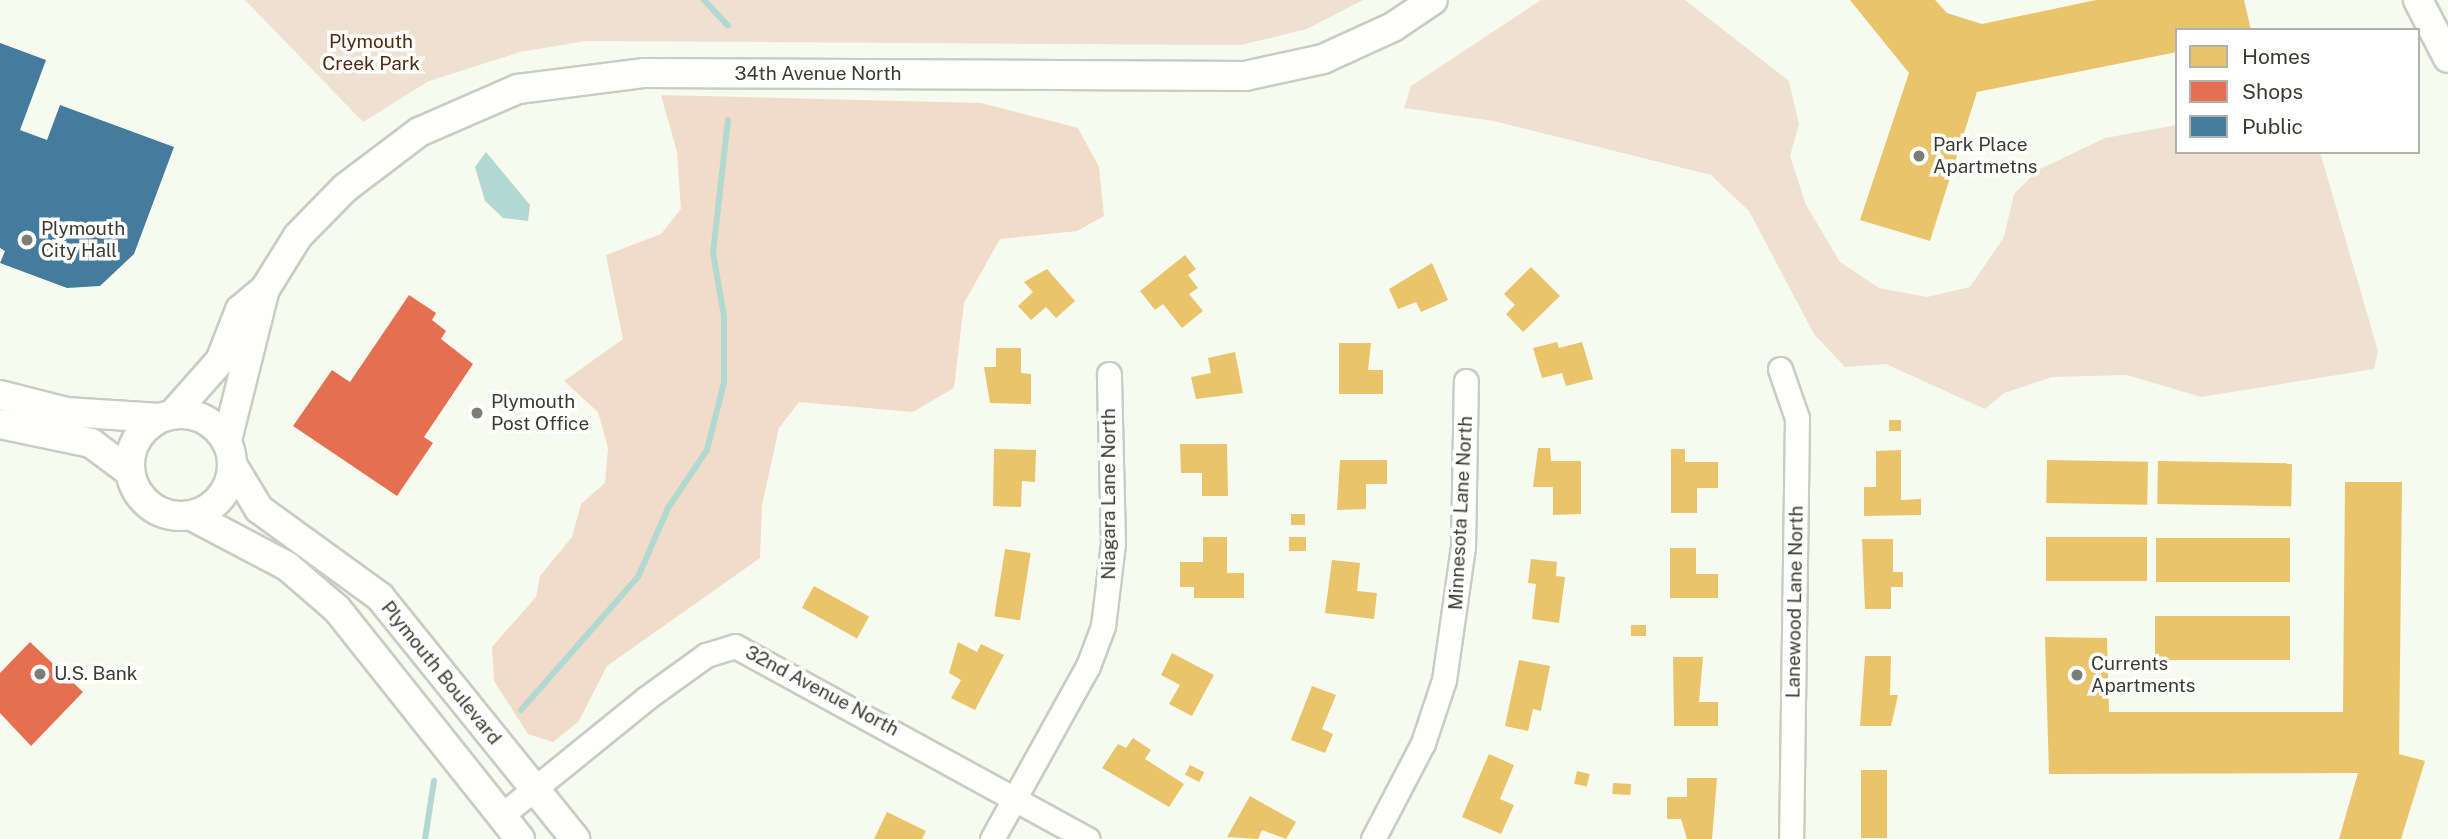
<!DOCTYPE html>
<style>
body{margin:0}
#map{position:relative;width:2448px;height:839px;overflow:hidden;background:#f7faee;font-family:"Public Sans",sans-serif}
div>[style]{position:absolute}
.green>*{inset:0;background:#eee1d2}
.forest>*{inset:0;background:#f1dcc9}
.water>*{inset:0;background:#b2d9d1}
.homes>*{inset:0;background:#e9c46a;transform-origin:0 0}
.shops>*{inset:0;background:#e76f51}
.public>*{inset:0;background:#457b9d}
.stream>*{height:6px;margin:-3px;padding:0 3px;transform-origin:3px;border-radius:3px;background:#b2d9d1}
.roads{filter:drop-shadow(2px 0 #c9ccc3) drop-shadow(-2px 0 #c9ccc3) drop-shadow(0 2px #c9ccc3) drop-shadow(0 -2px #c9ccc3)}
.minor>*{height:23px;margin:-11.5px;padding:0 11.5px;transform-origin:11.5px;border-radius:11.5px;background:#fefefc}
.tertiary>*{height:28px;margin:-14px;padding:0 14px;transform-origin:14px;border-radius:14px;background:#fefefc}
.tertiary>.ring{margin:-14px;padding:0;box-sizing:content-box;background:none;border:28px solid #fefefc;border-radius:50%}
.dots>*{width:19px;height:19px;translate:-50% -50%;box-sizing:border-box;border:4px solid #fff;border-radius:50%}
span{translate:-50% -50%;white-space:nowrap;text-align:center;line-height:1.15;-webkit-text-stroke:7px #fff;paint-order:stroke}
.park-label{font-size:19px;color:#502a0d}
.street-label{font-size:19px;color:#393c33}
.poi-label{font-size:19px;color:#393c33}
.left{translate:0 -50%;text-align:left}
.legend{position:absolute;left:2175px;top:28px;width:245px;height:126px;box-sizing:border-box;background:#fff;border:2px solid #b0b1ad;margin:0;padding:9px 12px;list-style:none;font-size:21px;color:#393c33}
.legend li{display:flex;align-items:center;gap:14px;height:35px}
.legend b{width:35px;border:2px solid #b0b1ad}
</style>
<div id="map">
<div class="green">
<i style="clip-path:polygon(245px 0,1363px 0,1307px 29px,1241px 45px,586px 41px,520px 52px,429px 81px,363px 122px)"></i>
<i style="clip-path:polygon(1541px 0,1685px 0,1789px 81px,1799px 124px,1790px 156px,1806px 205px,1840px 262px,1879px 288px,1927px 297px,1970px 287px,2004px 237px,2014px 194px,2038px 170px,2105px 138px,2177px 125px,2177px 152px,2320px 152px,2378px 351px,2374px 369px,2201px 397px,2127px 375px,2052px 377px,2004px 393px,1985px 409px,1886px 364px,1845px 367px,1814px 334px,1749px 211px,1711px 175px,1494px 121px,1404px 108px,1411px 86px)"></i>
</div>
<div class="forest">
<i style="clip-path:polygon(661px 95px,981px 103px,1078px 128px,1099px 167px,1104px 216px,1077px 231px,1000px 239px,964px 303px,954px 388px,913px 412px,799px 402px,779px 428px,762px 505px,760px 558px,607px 666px,579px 721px,553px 742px,528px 734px,494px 681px,492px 647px,536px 597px,540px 576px,572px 537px,581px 504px,605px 483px,608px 448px,598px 412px,564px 381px,623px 339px,606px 255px,661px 234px,681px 209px,677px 152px)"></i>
</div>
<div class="water">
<i style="clip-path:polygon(486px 152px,530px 205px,528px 221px,503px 218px,485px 201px,475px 167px)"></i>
</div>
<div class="homes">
<i style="clip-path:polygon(1850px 0,1935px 0,1947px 13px,1982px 24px,2096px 0,2244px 0,2251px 30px,2177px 30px,2177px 52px,1977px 92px,1930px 241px,1860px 220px,1909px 73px)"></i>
<i style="clip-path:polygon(1185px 255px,1196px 269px,1188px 275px,1198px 288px,1189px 294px,1203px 311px,1182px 328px,1163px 304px,1155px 310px,1140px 291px)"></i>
<i style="clip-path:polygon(1432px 263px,1448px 300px,1421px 312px,1416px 302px,1398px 309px,1389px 289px)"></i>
<i style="clip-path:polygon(1531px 267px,1560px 296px,1523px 332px,1506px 314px,1515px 305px,1504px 294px)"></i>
<i style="clip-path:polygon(1047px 269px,1075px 301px,1056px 318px,1046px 307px,1031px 320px,1018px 306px,1033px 292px,1024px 282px)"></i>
<i style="clip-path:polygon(1557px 342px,1559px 348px,1582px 342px,1593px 379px,1566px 386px,1562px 373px,1542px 378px,1533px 348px)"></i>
<i style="clip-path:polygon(1339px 343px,1371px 343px,1368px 370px,1383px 370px,1383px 394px,1339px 394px)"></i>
<i style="clip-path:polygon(996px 348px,1021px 348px,1021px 373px,1031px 374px,1031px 404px,990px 403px,984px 367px,996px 367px)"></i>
<i style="clip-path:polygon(1235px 352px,1243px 393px,1196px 399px,1191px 377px,1211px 373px,1208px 358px)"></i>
<i style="left:1889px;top:420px;width:12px;height:11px"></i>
<i style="clip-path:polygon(1180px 444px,1227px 444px,1228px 496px,1202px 496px,1202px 473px,1181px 473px)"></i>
<i style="clip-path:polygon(1538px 448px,1550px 448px,1551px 461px,1581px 461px,1581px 514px,1553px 515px,1553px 487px,1533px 487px)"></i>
<i style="clip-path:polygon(994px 449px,1036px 450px,1035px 482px,1022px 481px,1021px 507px,993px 506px)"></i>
<i style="clip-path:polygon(1671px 449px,1685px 449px,1685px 462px,1718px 462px,1718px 488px,1697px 488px,1697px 513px,1671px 513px)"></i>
<i style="clip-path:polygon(1901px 450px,1901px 500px,1921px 499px,1921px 515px,1864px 516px,1864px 487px,1876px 487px,1876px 451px)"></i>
<i style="clip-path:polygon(1340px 460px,1387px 460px,1387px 484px,1366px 484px,1366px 509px,1337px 510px)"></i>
<i style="left:2047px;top:460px;width:101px;height:43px;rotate:1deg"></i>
<i style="left:2158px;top:461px;width:134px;height:43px;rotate:1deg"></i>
<i style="clip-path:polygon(2345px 482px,2402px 482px,2399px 754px,2425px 761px,2401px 839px,2339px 839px,2358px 773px,2049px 774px,2045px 637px,2107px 638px,2109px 712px,2343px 712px)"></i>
<i style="left:1305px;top:514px;width:11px;height:14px;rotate:90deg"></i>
<i style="clip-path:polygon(1203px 537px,1227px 537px,1227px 573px,1244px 573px,1244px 598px,1194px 598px,1194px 587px,1180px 587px,1180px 562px,1203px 562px)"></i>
<i style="left:1289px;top:537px;width:17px;height:14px"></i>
<i style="left:2046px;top:537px;width:101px;height:44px"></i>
<i style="left:2156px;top:538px;width:134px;height:44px"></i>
<i style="clip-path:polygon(1862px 539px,1893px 539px,1893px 572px,1903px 572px,1903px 587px,1891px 587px,1891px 609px,1865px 609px)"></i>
<i style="clip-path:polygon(1670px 548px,1696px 548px,1696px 574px,1718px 574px,1718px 598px,1670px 598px)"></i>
<i style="left:1005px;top:549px;width:26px;height:68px;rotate:9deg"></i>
<i style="clip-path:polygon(1531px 559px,1557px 562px,1556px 576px,1565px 577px,1559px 623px,1532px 619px,1536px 584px,1528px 583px)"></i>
<i style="clip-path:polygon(1332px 560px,1360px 563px,1357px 591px,1377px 593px,1374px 619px,1325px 613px)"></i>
<i style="left:814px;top:586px;width:63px;height:25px;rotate:29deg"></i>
<i style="left:2155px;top:616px;width:135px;height:44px"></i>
<i style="left:1631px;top:625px;width:15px;height:11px"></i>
<i style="clip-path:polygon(958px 642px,977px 652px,981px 644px,1004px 655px,975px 710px,951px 698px,961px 680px,949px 673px)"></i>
<i style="clip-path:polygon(1172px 653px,1214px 675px,1192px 716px,1169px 704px,1180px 685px,1161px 675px)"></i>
<i style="clip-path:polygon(1865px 656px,1891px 656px,1890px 695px,1898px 695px,1891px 726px,1860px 726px)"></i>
<i style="clip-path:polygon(1673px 657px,1703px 657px,1699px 702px,1718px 702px,1718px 726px,1674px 726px)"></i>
<i style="clip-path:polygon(1519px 660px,1550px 666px,1541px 711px,1533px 709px,1528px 731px,1505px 726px)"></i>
<i style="clip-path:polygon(1312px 686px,1336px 695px,1322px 729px,1333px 734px,1325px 753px,1291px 740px)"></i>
<i style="clip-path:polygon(1133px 738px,1151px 750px,1145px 759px,1184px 784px,1169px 807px,1102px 768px,1118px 744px,1126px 748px)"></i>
<i style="clip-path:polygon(1489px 754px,1514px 765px,1500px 799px,1514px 805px,1501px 834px,1462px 817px)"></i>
<i style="left:1190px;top:765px;width:16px;height:11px;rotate:27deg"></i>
<i style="left:1861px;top:770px;width:26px;height:68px"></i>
<i style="left:1577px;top:771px;width:13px;height:13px;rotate:13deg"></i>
<i style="clip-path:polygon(1687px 778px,1717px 778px,1712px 839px,1687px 839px,1681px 819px,1667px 819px,1667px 797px,1687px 797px)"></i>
<i style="left:1613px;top:783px;width:18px;height:11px;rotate:3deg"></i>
<i style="clip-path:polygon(1250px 796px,1296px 822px,1286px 839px,1262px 830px,1258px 839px,1227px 837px)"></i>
<i style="clip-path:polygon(887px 812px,926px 831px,922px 839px,874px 839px)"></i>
</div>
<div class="shops">
<i style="clip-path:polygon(409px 295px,436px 313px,432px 320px,446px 331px,441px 339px,473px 364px,424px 437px,433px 443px,397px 496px,293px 426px,332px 370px,350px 382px)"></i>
<i style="clip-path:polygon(30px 642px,83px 692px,31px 746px,0 713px,0 673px)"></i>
</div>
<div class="public">
<i style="clip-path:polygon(0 43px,46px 60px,20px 130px,47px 140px,60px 105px,174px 147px,134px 254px,100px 286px,67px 288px,0 263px,5px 251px,0 248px)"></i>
</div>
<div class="stream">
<i style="left:704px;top:0;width:35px;rotate:47deg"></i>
<i style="left:521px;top:710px;width:177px;rotate:-48.7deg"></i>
<i style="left:638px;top:577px;width:75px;rotate:-66.5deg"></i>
<i style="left:668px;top:508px;width:70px;rotate:-56.1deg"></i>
<i style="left:707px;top:450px;width:69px;rotate:-75.8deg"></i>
<i style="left:724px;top:383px;width:67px;rotate:-90deg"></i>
<i style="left:724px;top:316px;width:64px;rotate:-99.9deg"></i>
<i style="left:713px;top:253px;width:134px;rotate:-83.6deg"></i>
<i style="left:425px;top:839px;width:59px;rotate:-81.2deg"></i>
</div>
<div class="roads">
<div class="minor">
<i style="left:1780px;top:369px;width:52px;rotate:70.9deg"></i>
<i style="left:1797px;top:418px;width:421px;rotate:90.8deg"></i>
<i style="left:502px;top:815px;width:184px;rotate:-39deg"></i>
<i style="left:645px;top:699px;width:75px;rotate:-35.8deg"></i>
<i style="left:706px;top:655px;width:30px;rotate:-17deg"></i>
<i style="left:735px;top:646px;width:402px;rotate:28.7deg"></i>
<i style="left:992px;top:839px;width:198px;rotate:-61deg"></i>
<i style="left:1088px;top:666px;width:43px;rotate:-69.4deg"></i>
<i style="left:1103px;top:626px;width:84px;rotate:-83.1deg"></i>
<i style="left:1113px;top:543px;width:169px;rotate:-91.4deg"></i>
<i style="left:1373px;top:839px;width:108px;rotate:-62.5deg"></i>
<i style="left:1423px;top:743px;width:66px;rotate:-71.6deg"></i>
<i style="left:1444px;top:680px;width:134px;rotate:-81.9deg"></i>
<i style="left:1463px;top:547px;width:166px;rotate:-89deg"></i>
</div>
<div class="tertiary">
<i style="left:2418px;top:0;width:65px;rotate:62.7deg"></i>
<i style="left:0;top:395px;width:68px;rotate:14.4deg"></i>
<i style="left:66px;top:412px;width:94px;rotate:3.7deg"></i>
<i class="ring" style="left:130px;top:414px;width:74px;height:74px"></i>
<i style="left:172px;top:415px;width:72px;rotate:-48.4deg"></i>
<i style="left:220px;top:361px;width:55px;rotate:-68.6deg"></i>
<i style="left:240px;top:310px;width:33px;rotate:-40deg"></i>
<i style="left:265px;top:289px;width:62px;rotate:-58.1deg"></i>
<i style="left:298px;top:236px;width:67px;rotate:-45.6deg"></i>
<i style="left:345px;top:188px;width:93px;rotate:-37.1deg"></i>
<i style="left:419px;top:132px;width:108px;rotate:-23.5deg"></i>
<i style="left:518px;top:89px;width:128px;rotate:-7.2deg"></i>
<i style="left:645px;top:73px;width:600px;rotate:0.29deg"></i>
<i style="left:1245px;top:76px;width:80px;rotate:-12.3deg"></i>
<i style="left:1323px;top:59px;width:77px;rotate:-24.6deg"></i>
<i style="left:1393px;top:27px;width:48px;rotate:-34deg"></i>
<i style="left:0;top:424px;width:93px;rotate:11.8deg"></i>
<i style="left:91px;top:443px;width:49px;rotate:36.6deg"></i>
<i style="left:227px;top:440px;width:156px;rotate:-75.9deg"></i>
<i style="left:233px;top:466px;width:50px;rotate:58.8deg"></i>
<i style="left:259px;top:509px;width:150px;rotate:36deg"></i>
<i style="left:380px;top:597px;width:311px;rotate:51.1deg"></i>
<i style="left:192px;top:516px;width:107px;rotate:27.8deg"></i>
<i style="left:287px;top:566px;width:66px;rotate:40.7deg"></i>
<i style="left:337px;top:609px;width:294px;rotate:51.5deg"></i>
</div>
</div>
<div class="dots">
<i style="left:1919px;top:156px;background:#7c7e74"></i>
<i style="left:27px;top:240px;background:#7c7e74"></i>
<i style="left:477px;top:413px;background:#7c7e74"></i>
<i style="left:40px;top:674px;background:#7c7e74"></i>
<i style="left:2077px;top:675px;background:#7c7e74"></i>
</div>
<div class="park-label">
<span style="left:371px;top:53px">Plymouth<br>Creek Park</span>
</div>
<div class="street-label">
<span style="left:818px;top:74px">34th Avenue North</span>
<span style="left:1109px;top:494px;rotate:-90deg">Niagara Lane North</span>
<span style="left:1461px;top:513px;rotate:-87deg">Minnesota Lane North</span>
<span style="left:1795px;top:602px;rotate:-89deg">Lanewood Lane North</span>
<span style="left:441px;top:673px;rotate:51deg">Plymouth Boulevard</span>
<span style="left:822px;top:691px;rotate:28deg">32nd Avenue North</span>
</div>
<div class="poi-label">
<span class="left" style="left:1933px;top:156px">Park Place<br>Apartmetns</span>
<span class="left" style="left:41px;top:240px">Plymouth<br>City Hall</span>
<span class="left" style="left:491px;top:413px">Plymouth<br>Post Office</span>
<span class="left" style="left:2091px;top:675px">Currents<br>Apartments</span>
<span class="left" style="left:54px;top:674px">U.S. Bank</span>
</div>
<ul class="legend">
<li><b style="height:19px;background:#e9c46a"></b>Homes</li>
<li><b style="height:19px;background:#e76f51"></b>Shops</li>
<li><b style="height:19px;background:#457b9d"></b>Public</li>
</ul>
</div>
